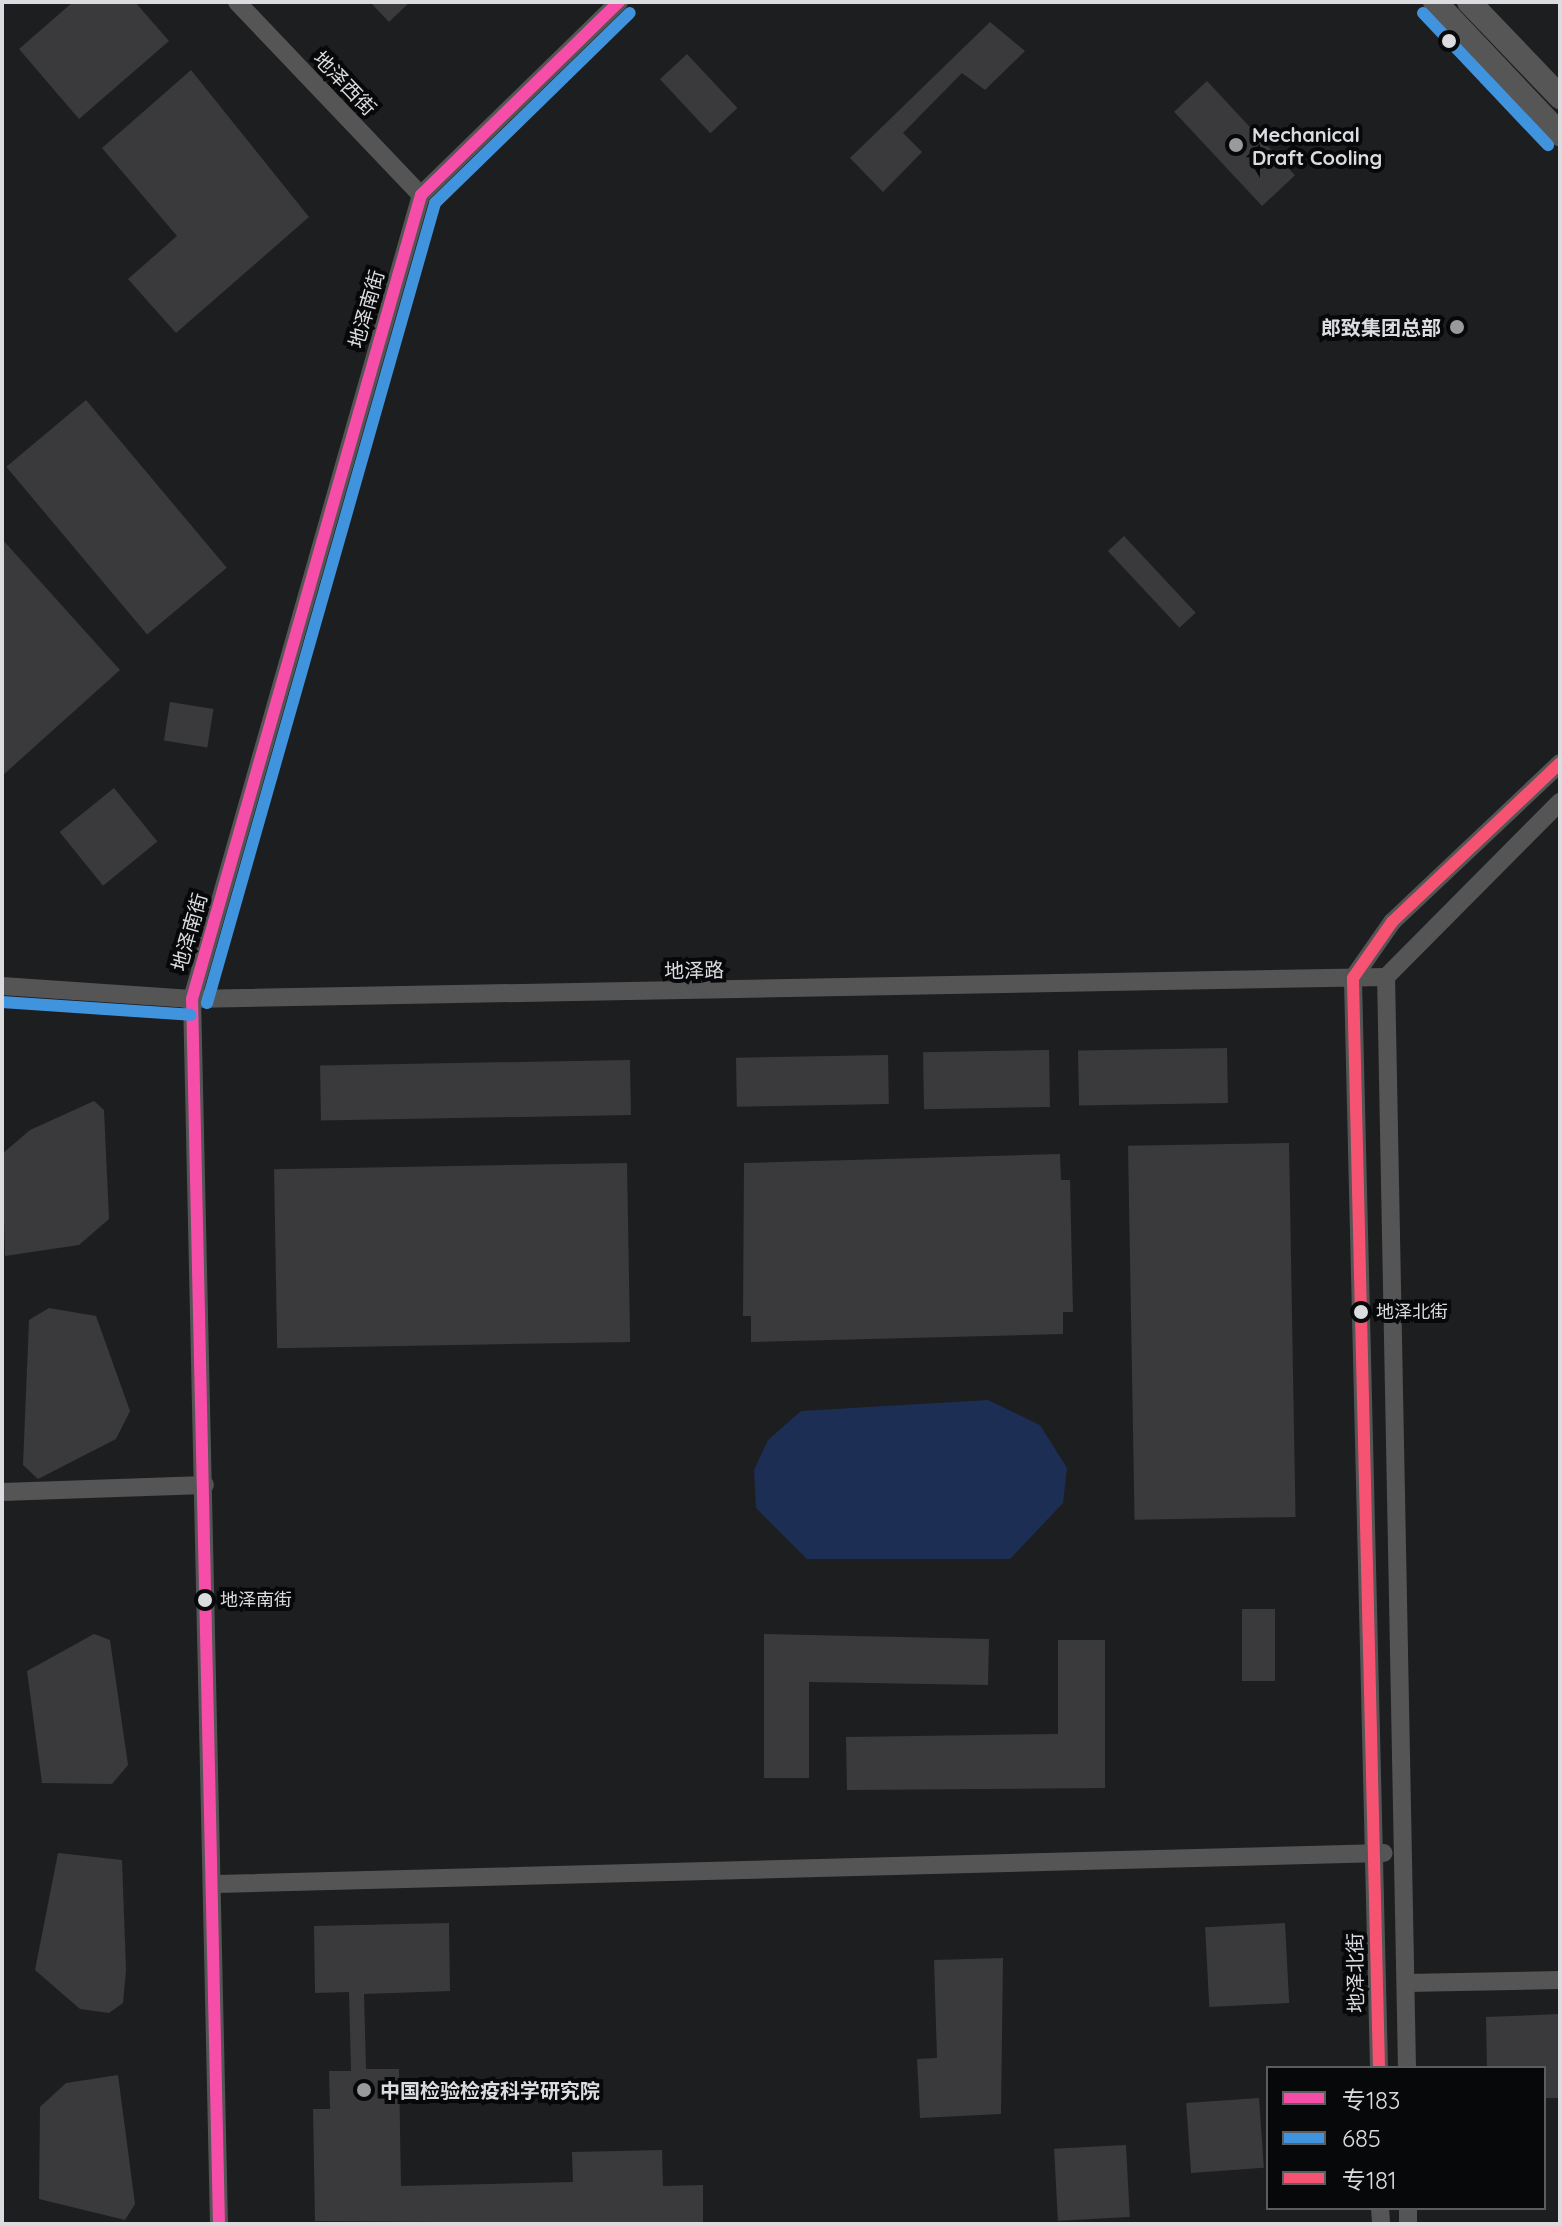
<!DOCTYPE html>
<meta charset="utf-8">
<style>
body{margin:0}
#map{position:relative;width:1562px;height:2226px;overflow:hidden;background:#1d1e20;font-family:Quicksand,"Noto Sans SC",sans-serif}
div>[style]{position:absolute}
.green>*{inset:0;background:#1d2e54}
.building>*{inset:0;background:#3a3a3c;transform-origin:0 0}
.minor>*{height:18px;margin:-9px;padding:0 9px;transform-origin:9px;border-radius:9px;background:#555556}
.major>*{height:24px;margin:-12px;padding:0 12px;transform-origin:12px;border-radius:12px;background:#565657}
.bus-1>*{height:12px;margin:-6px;padding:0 6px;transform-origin:6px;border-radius:6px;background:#f54da8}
.bus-2>*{height:12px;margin:-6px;padding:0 6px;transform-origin:6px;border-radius:6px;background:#4094de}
.bus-3>*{height:12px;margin:-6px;padding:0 6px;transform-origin:6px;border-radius:6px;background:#f65372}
.dots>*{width:22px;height:22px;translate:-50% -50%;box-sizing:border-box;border:4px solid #070809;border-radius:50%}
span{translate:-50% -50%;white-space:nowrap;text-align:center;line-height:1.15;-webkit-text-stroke:8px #070809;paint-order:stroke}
.bus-label{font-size:18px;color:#dbdcdf}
.left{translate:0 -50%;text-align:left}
.street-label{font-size:20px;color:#dbdcdf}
.poi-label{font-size:20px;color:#dbdcdf;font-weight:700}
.right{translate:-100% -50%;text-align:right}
.frame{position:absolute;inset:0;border:4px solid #dbdcdf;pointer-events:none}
.legend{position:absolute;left:1266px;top:2066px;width:280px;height:144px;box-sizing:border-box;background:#070809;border:2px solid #5c5d5f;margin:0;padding:10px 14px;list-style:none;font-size:24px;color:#dbdcdf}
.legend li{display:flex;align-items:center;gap:16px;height:40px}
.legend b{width:40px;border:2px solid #5c5d5f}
</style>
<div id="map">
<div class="green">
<i style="clip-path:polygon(988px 1400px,1040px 1425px,1067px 1468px,1063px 1503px,1010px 1559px,807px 1559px,756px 1508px,754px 1470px,768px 1440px,801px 1411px)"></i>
</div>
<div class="building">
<i style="clip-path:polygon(73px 2px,135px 2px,169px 41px,79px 119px,19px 49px)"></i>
<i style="clip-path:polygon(370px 2px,410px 2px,389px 22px)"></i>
<i style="clip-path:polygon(990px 22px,1025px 51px,985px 90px,962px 73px,903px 133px,922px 152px,883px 192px,850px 158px)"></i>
<i style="left:687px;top:54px;width:74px;height:37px;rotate:47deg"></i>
<i style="clip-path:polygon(191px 70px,309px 217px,176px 333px,128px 279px,177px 236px,102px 148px)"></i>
<i style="left:1207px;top:81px;width:129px;height:45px;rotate:47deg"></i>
<i style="left:86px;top:400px;width:219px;height:104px;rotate:50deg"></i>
<i style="left:1124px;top:536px;width:105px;height:22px;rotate:47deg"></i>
<i style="clip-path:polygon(2px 539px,120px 670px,2px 776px)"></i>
<i style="left:170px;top:702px;width:44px;height:39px;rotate:9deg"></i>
<i style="left:114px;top:788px;width:69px;height:70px;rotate:51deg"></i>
<i style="left:1227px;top:1048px;width:55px;height:149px;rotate:89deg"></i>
<i style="left:1049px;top:1050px;width:57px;height:126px;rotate:89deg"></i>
<i style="left:888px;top:1055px;width:49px;height:152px;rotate:89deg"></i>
<i style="left:630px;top:1060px;width:55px;height:310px;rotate:89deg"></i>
<i style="clip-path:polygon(94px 1101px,104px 1110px,109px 1219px,79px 1245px,5px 1256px,2px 1154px,30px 1130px)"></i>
<i style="left:1289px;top:1143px;width:374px;height:161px;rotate:89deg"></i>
<i style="clip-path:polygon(1060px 1154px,1061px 1180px,1070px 1180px,1073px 1312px,1063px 1312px,1063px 1334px,751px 1342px,751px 1316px,743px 1316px,744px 1163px)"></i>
<i style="left:627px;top:1163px;width:179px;height:353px;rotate:89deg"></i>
<i style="clip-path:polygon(49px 1308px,96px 1316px,130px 1411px,116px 1439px,38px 1479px,23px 1465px,29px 1320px)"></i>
<i style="left:1242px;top:1609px;width:33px;height:72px"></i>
<i style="clip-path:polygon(94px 1634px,110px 1640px,128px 1765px,112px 1784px,42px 1783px,27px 1671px)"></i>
<i style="clip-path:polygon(764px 1634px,989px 1639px,988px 1685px,809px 1682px,809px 1778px,764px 1778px)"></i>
<i style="clip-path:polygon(1058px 1640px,1105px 1640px,1105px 1788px,847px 1790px,846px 1737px,1058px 1734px)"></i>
<i style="clip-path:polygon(58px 1853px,122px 1860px,126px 1970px,123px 2003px,109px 2013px,80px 2009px,35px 1970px)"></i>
<i style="clip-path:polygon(449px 1923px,450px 1991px,364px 1994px,366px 2069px,399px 2069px,401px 2186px,573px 2182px,572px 2152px,662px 2150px,663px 2186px,703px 2185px,703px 2224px,315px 2221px,313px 2109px,330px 2109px,329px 2071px,351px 2071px,349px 1992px,315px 1993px,314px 1926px)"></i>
<i style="left:1285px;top:1923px;width:80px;height:80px;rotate:87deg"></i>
<i style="clip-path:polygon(1003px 1958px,1001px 2114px,920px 2118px,917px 2059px,937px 2058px,934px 1960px)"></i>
<i style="clip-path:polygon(1560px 2014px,1560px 2098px,1544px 2098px,1544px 2068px,1487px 2068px,1486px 2017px)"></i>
<i style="clip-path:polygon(118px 2075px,135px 2204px,125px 2220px,39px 2199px,40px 2107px,66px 2083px)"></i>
<i style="left:1259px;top:2098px;width:70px;height:73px;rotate:86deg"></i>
<i style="left:1126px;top:2145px;width:72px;height:72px;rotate:87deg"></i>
</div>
<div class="minor">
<i style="left:237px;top:2px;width:267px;rotate:46.4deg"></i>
<i style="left:2px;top:986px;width:190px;rotate:3.9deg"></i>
<i style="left:192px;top:999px;width:1194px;rotate:-1.06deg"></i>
<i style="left:2px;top:1492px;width:203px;rotate:-2deg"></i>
<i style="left:217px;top:1884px;width:1167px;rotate:-1.52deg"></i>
<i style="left:1406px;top:1983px;width:154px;rotate:-1.1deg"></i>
<i style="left:1379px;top:2068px;width:1090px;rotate:-91.37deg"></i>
<i style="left:1353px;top:978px;width:68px;rotate:-55.1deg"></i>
<i style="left:1392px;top:922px;width:231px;rotate:-43.4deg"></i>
<i style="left:1407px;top:2068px;width:1091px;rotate:-91.1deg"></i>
<i style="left:1386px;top:977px;width:247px;rotate:-45.2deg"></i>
<i style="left:1380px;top:2208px;width:16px;rotate:86deg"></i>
<i style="left:1408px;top:2208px;width:16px;rotate:90deg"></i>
<i style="left:219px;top:2224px;width:1225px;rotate:-91.26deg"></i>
<i style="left:192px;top:999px;width:836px;rotate:-74.1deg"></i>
<i style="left:421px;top:195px;width:277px;rotate:-44.3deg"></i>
</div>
<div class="major">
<i style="left:1435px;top:2px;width:182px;rotate:46.6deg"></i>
<i style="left:1469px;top:2px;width:132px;rotate:46.2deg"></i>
</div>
<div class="bus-1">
<i style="left:219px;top:2224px;width:1225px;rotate:-91.26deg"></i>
<i style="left:192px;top:999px;width:836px;rotate:-74.1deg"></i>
<i style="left:421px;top:195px;width:277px;rotate:-44.3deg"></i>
</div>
<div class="bus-2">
<i style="left:1423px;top:13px;width:182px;rotate:46.6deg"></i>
<i style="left:2px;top:1002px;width:189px;rotate:3.9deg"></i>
<i style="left:207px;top:1003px;width:832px;rotate:-74.09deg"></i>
<i style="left:435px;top:203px;width:272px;rotate:-44.3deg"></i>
</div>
<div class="bus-3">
<i style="left:1379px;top:2068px;width:1090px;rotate:-91.37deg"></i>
<i style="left:1353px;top:978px;width:68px;rotate:-55.1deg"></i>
<i style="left:1392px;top:922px;width:231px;rotate:-43.4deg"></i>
</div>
<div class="dots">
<i style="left:1449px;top:41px;background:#dbdcdf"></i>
<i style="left:1236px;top:145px;background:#989a9c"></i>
<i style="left:1457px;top:327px;background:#989a9c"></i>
<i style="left:1361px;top:1312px;background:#dbdcdf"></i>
<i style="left:205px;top:1600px;background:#dbdcdf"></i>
<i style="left:364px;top:2090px;background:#989a9c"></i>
</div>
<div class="bus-label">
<span class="left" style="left:1376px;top:1312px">地泽北街</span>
<span class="left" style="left:220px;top:1600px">地泽南街</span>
</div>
<div class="street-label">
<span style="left:345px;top:83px;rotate:46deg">地泽西街</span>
<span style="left:366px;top:309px;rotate:-74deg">地泽南街</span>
<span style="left:189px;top:932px;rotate:-74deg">地泽南街</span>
<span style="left:694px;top:970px;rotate:-1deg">地泽路</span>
<span style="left:1355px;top:1973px;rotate:-91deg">地泽北街</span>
</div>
<div class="poi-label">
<span class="left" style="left:1252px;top:146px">Mechanical<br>Draft Cooling</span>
<span class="right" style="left:1441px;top:327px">郎致集团总部</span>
<span class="left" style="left:380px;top:2090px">中国检验检疫科学研究院</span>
</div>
<div class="frame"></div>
<ul class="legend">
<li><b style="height:10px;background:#f54da8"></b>专183</li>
<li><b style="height:10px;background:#4094de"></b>685</li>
<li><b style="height:10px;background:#f65372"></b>专181</li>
</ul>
</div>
